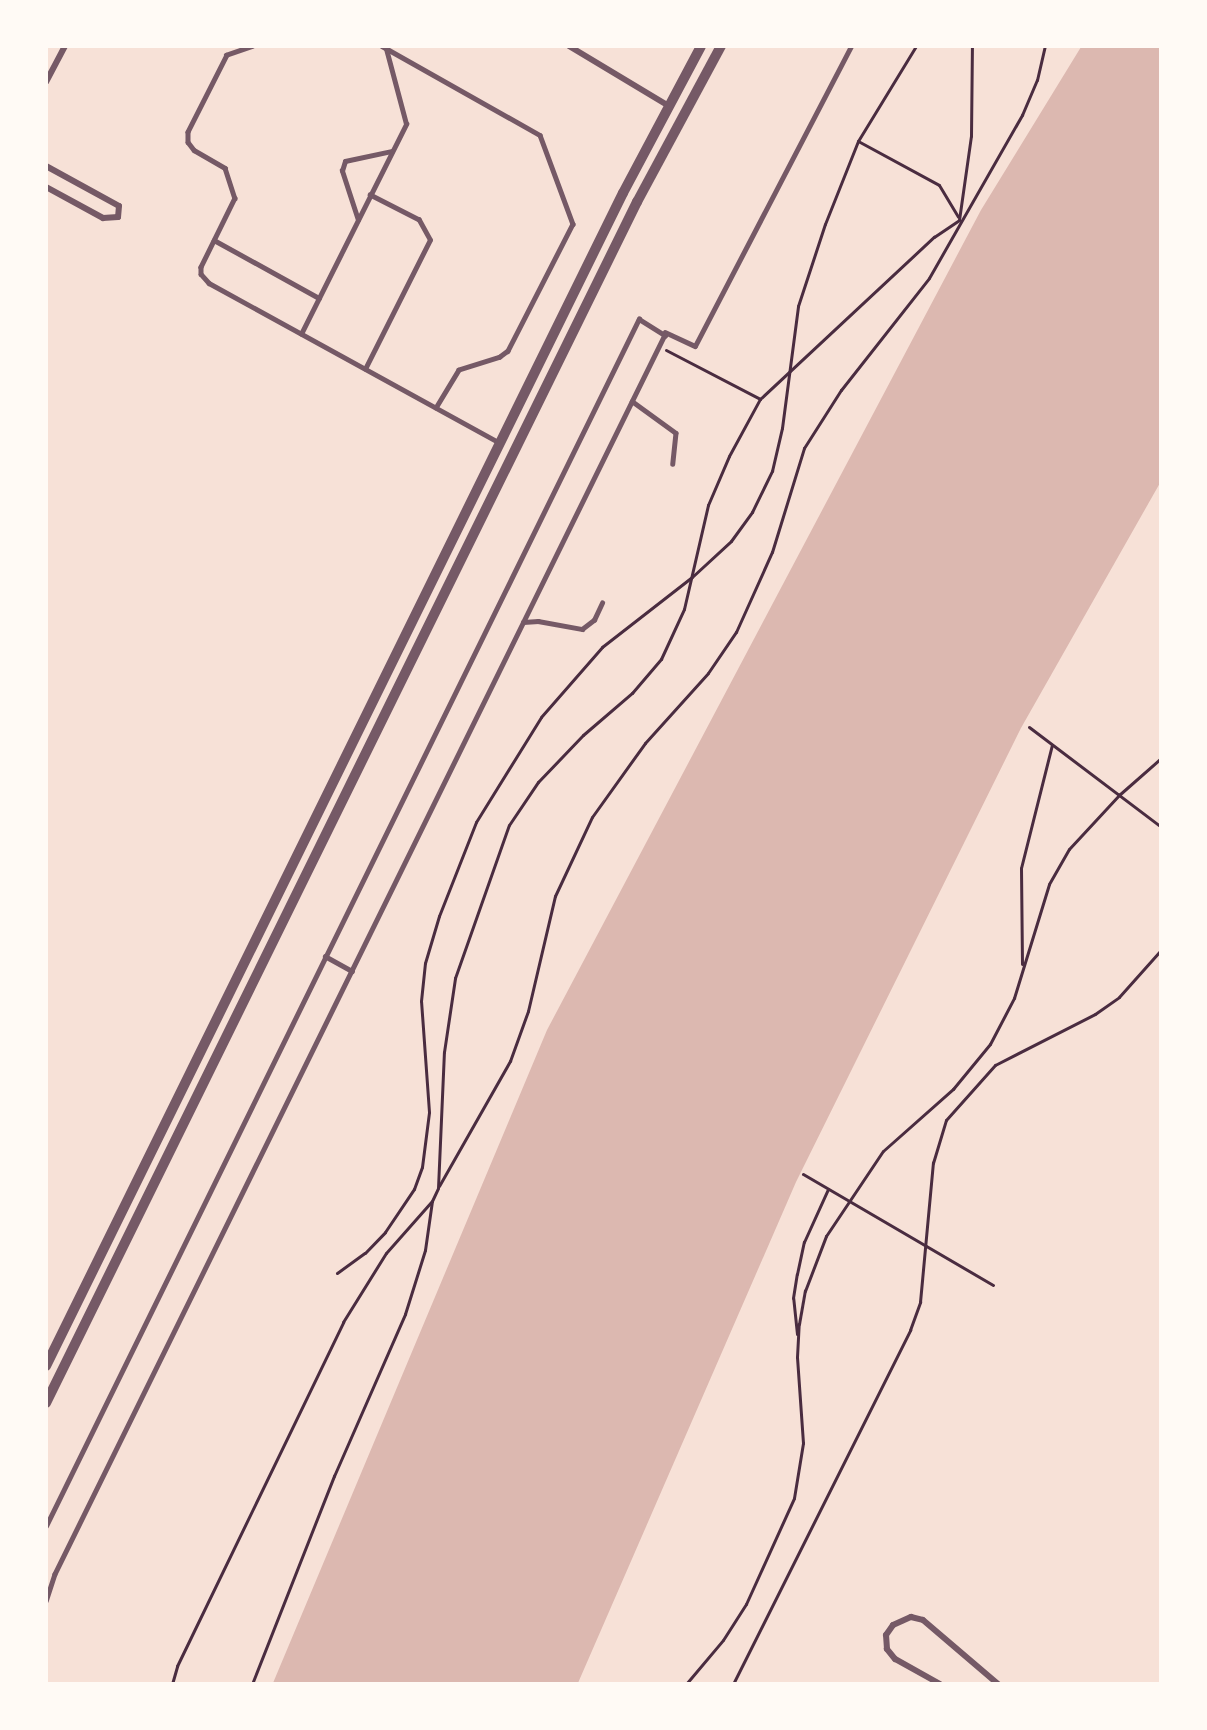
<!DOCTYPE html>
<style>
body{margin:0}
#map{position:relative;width:1207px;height:1730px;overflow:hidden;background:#f7e1d7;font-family:"Space Grotesk",sans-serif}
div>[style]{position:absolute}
.water>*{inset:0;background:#dcb8b0}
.path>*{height:3px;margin:-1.5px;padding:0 1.5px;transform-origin:1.5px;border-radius:1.5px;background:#4a2c40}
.service>*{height:4.5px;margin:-2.25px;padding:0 2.25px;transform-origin:2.25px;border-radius:2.25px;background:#755966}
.minor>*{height:6px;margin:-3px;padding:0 3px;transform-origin:3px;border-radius:3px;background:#755966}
.tertiary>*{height:10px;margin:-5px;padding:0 5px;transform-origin:5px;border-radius:5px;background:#755966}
span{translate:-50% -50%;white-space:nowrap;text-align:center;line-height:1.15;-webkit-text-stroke:6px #fffaf5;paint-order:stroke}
.frame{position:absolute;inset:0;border:48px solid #fffaf5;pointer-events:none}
</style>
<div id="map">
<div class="water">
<i style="clip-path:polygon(1081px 47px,1160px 47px,1160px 483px,1021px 728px,796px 1182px,578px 1683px,273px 1683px,547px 1030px,981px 210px)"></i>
</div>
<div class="path">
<i style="left:858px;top:141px;width:92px;rotate:28.5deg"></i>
<i style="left:939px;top:185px;width:37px;rotate:59deg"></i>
<i style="left:666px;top:350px;width:106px;rotate:27.5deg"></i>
<i style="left:1029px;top:727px;width:164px;rotate:37.1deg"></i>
<i style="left:1022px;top:964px;width:96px;rotate:-90.6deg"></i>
<i style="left:1021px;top:868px;width:127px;rotate:-75.9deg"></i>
<i style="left:803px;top:1174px;width:220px;rotate:30.3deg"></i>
<i style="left:439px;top:1186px;width:144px;rotate:-60.4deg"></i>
<i style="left:510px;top:1061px;width:53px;rotate:-70.2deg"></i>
<i style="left:528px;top:1011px;width:118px;rotate:-76.8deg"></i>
<i style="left:555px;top:896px;width:87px;rotate:-64.9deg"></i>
<i style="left:592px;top:817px;width:91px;rotate:-54.4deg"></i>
<i style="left:645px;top:743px;width:94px;rotate:-48deg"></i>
<i style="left:708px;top:673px;width:50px;rotate:-55.7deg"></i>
<i style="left:736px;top:632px;width:88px;rotate:-65.8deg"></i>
<i style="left:772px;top:552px;width:109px;rotate:-72.9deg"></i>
<i style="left:804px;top:448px;width:69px;rotate:-57.5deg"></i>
<i style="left:841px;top:390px;width:142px;rotate:-51.8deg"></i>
<i style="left:929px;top:278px;width:188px;rotate:-60.3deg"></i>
<i style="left:1022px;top:115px;width:38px;rotate:-67deg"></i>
<i style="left:1037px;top:80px;width:35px;rotate:-77deg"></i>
<i style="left:337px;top:1273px;width:34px;rotate:-36deg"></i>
<i style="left:365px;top:1253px;width:29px;rotate:-46deg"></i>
<i style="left:385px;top:1232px;width:52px;rotate:-56deg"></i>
<i style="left:414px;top:1189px;width:23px;rotate:-70deg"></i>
<i style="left:422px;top:1167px;width:55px;rotate:-82.7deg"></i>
<i style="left:429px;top:1112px;width:111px;rotate:-94.1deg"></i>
<i style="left:421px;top:1001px;width:38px;rotate:-84deg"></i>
<i style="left:425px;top:963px;width:49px;rotate:-73.4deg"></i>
<i style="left:439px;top:916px;width:101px;rotate:-68.5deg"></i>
<i style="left:476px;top:822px;width:123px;rotate:-58.2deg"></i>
<i style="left:541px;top:717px;width:93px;rotate:-48.9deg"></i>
<i style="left:602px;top:647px;width:114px;rotate:-37.9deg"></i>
<i style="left:692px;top:577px;width:53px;rotate:-42.7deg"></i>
<i style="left:731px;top:541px;width:36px;rotate:-54deg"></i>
<i style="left:752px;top:512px;width:46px;rotate:-64deg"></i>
<i style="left:772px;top:471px;width:44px;rotate:-76.9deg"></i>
<i style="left:782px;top:428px;width:123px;rotate:-82.5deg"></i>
<i style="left:798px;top:306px;width:86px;rotate:-71.8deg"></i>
<i style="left:825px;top:224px;width:89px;rotate:-68.3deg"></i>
<i style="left:858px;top:141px;width:111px;rotate:-58.6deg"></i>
<i style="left:797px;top:1334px;width:36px;rotate:-96deg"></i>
<i style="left:793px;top:1298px;width:24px;rotate:-81deg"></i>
<i style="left:797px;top:1274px;width:33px;rotate:-78deg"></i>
<i style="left:804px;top:1242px;width:58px;rotate:-65.6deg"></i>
<i style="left:172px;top:1684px;width:19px;rotate:-74deg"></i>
<i style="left:177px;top:1666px;width:382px;rotate:-64.2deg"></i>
<i style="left:343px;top:1322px;width:81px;rotate:-58.1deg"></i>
<i style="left:386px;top:1253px;width:69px;rotate:-48.5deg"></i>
<i style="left:432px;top:1201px;width:14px;rotate:-65deg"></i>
<i style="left:438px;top:1188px;width:136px;rotate:-87.5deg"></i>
<i style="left:444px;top:1052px;width:75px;rotate:-81.5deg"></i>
<i style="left:455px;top:978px;width:162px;rotate:-70.6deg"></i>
<i style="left:509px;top:825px;width:52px;rotate:-56deg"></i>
<i style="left:538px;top:782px;width:65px;rotate:-46.2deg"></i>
<i style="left:583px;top:735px;width:65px;rotate:-40.6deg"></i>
<i style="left:632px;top:693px;width:45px;rotate:-49.5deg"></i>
<i style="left:661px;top:659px;width:55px;rotate:-65.3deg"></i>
<i style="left:684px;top:609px;width:107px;rotate:-77deg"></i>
<i style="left:708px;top:505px;width:53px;rotate:-66.8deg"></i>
<i style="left:729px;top:456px;width:65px;rotate:-61.5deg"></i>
<i style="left:760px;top:399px;width:238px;rotate:-43deg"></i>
<i style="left:934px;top:237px;width:30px;rotate:-34deg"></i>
<i style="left:959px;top:220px;width:85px;rotate:-81.9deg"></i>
<i style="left:971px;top:136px;width:90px;rotate:-89.4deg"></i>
<i style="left:252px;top:1684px;width:224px;rotate:-68.5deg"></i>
<i style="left:334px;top:1476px;width:177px;rotate:-66.3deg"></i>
<i style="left:405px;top:1314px;width:67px;rotate:-72.6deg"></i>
<i style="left:425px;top:1250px;width:49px;rotate:-81.9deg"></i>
<i style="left:686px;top:1684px;width:57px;rotate:-49.9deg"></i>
<i style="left:723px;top:1640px;width:43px;rotate:-57.4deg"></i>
<i style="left:746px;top:1604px;width:116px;rotate:-65.6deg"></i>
<i style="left:794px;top:1498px;width:56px;rotate:-80.7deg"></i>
<i style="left:803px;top:1443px;width:86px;rotate:-94deg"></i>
<i style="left:797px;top:1357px;width:33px;rotate:-87deg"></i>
<i style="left:799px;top:1324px;width:34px;rotate:-80deg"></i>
<i style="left:805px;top:1291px;width:59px;rotate:-69.1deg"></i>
<i style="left:826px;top:1236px;width:102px;rotate:-56.2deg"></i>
<i style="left:883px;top:1151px;width:94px;rotate:-41.5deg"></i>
<i style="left:953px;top:1089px;width:58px;rotate:-50.6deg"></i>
<i style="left:990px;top:1044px;width:52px;rotate:-62.4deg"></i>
<i style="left:1014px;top:998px;width:119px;rotate:-72.9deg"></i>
<i style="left:1049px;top:884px;width:40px;rotate:-60.3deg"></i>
<i style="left:1069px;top:849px;width:74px;rotate:-47.2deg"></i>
<i style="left:1119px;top:795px;width:55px;rotate:-41.3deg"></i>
<i style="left:733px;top:1684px;width:396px;rotate:-63.4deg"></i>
<i style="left:910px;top:1330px;width:30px;rotate:-70deg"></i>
<i style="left:920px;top:1302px;width:140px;rotate:-84.7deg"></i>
<i style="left:933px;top:1163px;width:45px;rotate:-73.2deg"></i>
<i style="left:946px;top:1120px;width:74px;rotate:-48.3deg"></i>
<i style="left:995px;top:1065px;width:112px;rotate:-27deg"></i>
<i style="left:1095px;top:1014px;width:29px;rotate:-35deg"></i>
<i style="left:1119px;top:997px;width:62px;rotate:-48.3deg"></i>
</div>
<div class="service">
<i style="left:253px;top:46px;width:28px;rotate:161deg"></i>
<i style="left:227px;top:55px;width:86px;rotate:116.9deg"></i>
<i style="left:188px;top:132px;width:10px;rotate:90deg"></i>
<i style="left:188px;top:142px;width:10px;rotate:53deg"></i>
<i style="left:194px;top:150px;width:36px;rotate:30deg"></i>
<i style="left:225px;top:168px;width:32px;rotate:72deg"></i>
<i style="left:235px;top:198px;width:77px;rotate:116.2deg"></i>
<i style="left:201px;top:267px;width:7px;rotate:90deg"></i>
<i style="left:201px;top:274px;width:12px;rotate:48deg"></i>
<i style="left:209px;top:283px;width:332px;rotate:28.8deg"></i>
<i style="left:382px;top:46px;width:181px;rotate:29.4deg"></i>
<i style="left:540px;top:135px;width:95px;rotate:69.7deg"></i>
<i style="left:573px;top:224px;width:143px;rotate:117.1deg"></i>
<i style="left:508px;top:351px;width:10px;rotate:143deg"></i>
<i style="left:500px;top:357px;width:43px;rotate:162.4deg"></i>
<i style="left:459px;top:370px;width:44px;rotate:121.2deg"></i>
<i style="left:358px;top:220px;width:52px;rotate:-108.1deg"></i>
<i style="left:342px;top:171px;width:10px;rotate:-73deg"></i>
<i style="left:345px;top:161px;width:48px;rotate:-12deg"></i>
<i style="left:214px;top:240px;width:120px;rotate:28.9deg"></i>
<i style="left:665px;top:332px;width:33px;rotate:25deg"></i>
<i style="left:695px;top:346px;width:338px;rotate:-62.5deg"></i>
<i style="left:301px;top:334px;width:235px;rotate:-63.4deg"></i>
<i style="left:406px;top:124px;width:78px;rotate:-104.9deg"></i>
<i style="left:365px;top:369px;width:144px;rotate:-63.3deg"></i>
<i style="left:430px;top:240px;width:23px;rotate:-119deg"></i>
<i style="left:419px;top:220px;width:55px;rotate:-153deg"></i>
<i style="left:632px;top:401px;width:54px;rotate:36deg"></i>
<i style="left:676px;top:433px;width:31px;rotate:96deg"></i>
<i style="left:523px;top:622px;width:15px;rotate:-4deg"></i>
<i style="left:538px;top:621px;width:45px;rotate:10.3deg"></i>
<i style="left:582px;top:629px;width:15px;rotate:-37deg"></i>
<i style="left:594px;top:620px;width:19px;rotate:-65deg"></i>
<i style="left:325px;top:956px;width:31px;rotate:29deg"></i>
<i style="left:46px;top:1526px;width:1345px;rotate:-63.84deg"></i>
<i style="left:639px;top:319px;width:31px;rotate:32deg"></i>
<i style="left:665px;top:335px;width:1381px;rotate:116.21deg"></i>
<i style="left:55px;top:1574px;width:28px;rotate:108deg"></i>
</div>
<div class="minor">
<i style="left:569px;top:46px;width:117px;rotate:31deg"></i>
<i style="left:46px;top:82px;width:41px;rotate:-62.2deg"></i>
<i style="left:46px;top:166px;width:83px;rotate:28.7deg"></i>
<i style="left:119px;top:206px;width:11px;rotate:95deg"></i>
<i style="left:118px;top:217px;width:15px;rotate:176deg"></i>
<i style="left:103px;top:218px;width:65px;rotate:-151.5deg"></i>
<i style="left:940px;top:1684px;width:51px;rotate:-150.9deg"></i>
<i style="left:895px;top:1659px;width:13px;rotate:-129deg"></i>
<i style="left:887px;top:1649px;width:14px;rotate:-94deg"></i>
<i style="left:886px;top:1635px;width:12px;rotate:-55deg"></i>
<i style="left:893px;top:1625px;width:20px;rotate:-24deg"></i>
<i style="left:911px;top:1617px;width:12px;rotate:14deg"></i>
<i style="left:923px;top:1620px;width:99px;rotate:40.5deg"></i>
</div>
<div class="tertiary">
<i style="left:46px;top:1366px;width:1307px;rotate:-63.81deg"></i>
<i style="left:623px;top:193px;width:166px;rotate:-62deg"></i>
<i style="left:46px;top:1403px;width:1339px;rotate:-63.8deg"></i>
<i style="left:637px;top:202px;width:177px;rotate:-61.7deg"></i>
</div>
<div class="frame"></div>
</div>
